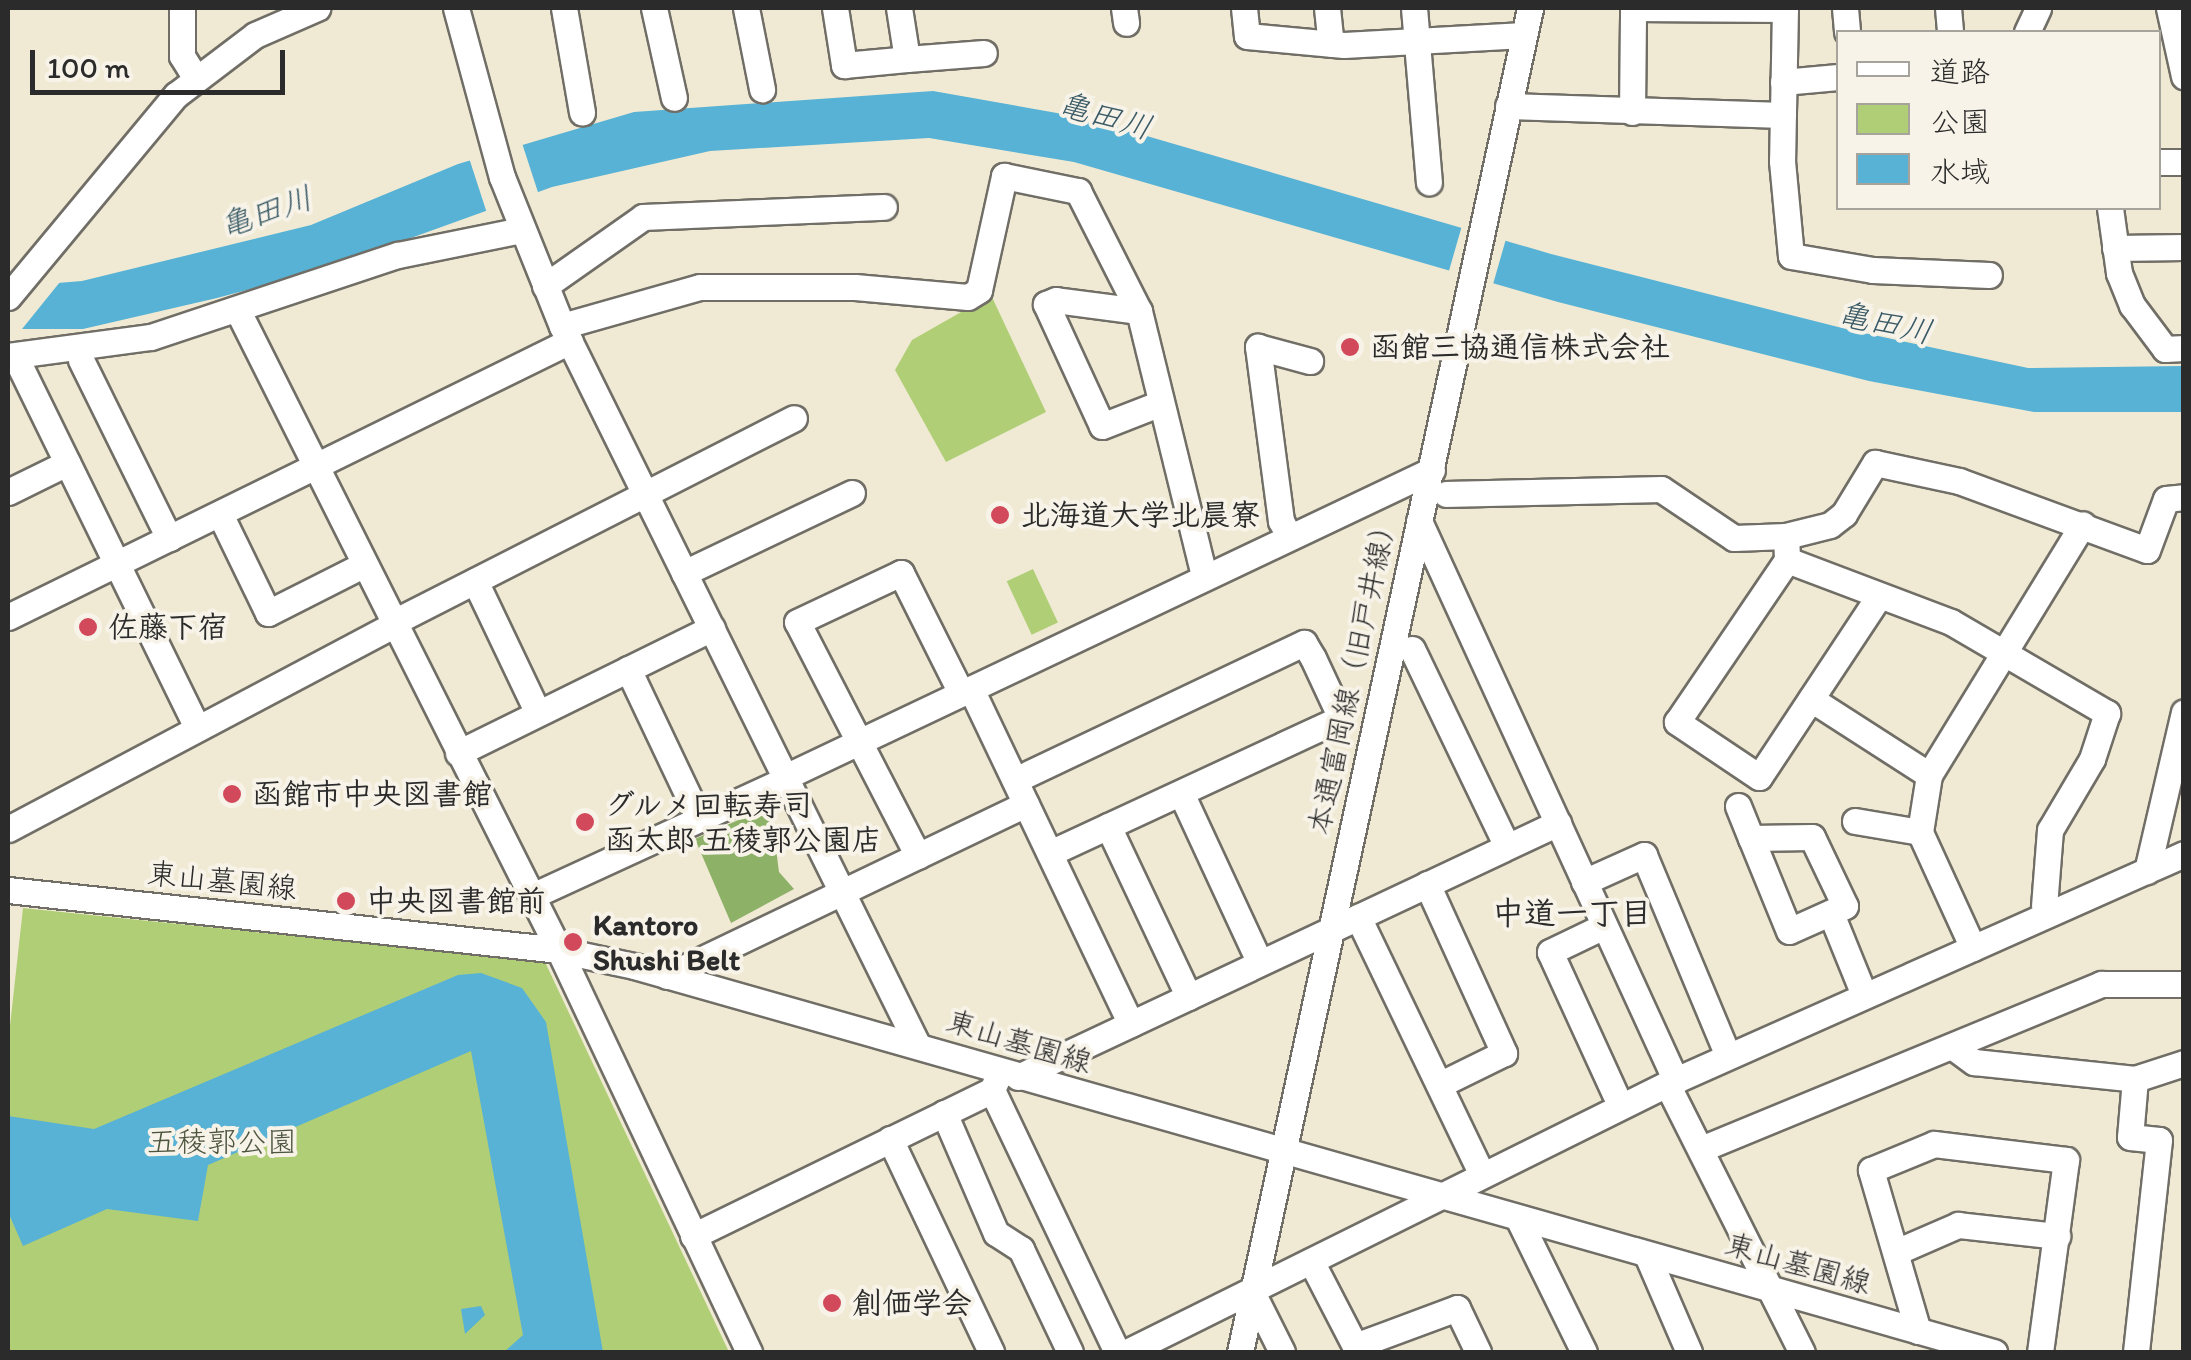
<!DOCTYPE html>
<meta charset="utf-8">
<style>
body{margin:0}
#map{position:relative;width:2191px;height:1360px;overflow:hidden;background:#f0ead4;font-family:Itim,"Klee One",sans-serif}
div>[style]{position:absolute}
.green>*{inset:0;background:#b0ce76;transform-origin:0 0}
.forest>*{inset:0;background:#8cb167}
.water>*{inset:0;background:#57b2d5}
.pier>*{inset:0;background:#f0ead4;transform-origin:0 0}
.roads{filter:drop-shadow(2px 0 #706e66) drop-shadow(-2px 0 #706e66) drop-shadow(0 2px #706e66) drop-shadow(0 -2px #706e66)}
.minor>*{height:25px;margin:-12.5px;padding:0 12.5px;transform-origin:12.5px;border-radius:12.5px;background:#fff}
.dots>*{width:28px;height:28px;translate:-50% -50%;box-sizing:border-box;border:5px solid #f7f3e8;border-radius:50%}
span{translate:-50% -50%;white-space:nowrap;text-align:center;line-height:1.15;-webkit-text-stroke:8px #f7f3e8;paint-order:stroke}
.poi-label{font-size:30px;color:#2b2b2b;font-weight:700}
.left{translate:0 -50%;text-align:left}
.street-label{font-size:30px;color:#2b2b2b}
.park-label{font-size:30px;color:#4c543e}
.water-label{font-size:32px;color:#3a5a66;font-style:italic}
.neighbourhood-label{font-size:32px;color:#2b2b2b;font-weight:700}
.frame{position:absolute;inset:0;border:10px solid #2b2b2b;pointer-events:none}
.legend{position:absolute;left:1836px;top:30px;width:325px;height:180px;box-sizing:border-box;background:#f7f3e8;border:2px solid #a5a39c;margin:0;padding:12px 18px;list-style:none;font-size:30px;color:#2b2b2b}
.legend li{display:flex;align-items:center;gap:20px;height:50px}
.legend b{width:50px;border:2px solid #a5a39c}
.scale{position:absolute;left:30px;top:50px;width:255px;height:45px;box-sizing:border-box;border:5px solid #2b2b2b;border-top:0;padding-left:12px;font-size:30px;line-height:35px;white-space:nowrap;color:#2b2b2b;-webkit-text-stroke:8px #f7f3e8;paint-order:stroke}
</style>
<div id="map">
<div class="green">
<i style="clip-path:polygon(991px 295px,1046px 412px,946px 462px,895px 370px,912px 340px)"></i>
<i style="left:1033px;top:569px;width:59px;height:29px;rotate:65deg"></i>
<i style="clip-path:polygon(23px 908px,545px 962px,729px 1352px,8px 1352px,8px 1044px)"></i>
</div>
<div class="forest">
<i style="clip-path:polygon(752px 814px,772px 818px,779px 872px,794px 889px,731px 923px,695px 839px)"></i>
</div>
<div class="water">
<i style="clip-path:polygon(933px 91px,1085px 118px,1551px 254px,1850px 330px,2028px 368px,2183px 366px,2184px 412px,2034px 412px,1869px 381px,1558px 302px,1074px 162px,929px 138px,710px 151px,552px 187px,325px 269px,217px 298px,83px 329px,8px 329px,8px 287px,82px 281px,311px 225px,458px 164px,634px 112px)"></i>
<i style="clip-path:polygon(481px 973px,522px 988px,546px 1022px,603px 1352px,504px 1352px,523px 1335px,471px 1051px,208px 1165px,198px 1221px,107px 1209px,23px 1246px,8px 1212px,8px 1116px,94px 1129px,458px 975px)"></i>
<i style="clip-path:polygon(481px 1306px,485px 1315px,465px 1334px,461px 1309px)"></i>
</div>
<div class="pier">
<i style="left:521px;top:140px;width:60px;height:55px;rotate:72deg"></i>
<i style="left:1463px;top:222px;width:46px;height:57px;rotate:16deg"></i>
<i style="clip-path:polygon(64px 277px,18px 334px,8px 334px,8px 281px)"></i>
</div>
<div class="roads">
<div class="minor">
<i style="left:182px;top:8px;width:48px;rotate:90deg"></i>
<i style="left:182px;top:56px;width:26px;rotate:58deg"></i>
<i style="left:456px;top:8px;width:175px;rotate:74.8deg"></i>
<i style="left:502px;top:177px;width:161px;rotate:68.1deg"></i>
<i style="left:562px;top:326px;width:803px;rotate:63.69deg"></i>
<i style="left:564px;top:8px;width:106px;rotate:80.2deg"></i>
<i style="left:654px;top:8px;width:92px;rotate:77.5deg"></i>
<i style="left:746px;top:8px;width:83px;rotate:78.8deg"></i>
<i style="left:835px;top:8px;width:58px;rotate:81deg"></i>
<i style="left:844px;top:65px;width:63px;rotate:-5.4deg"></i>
<i style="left:907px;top:59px;width:52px;rotate:-98.9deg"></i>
<i style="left:1124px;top:8px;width:15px;rotate:82deg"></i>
<i style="left:1244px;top:8px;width:28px;rotate:84deg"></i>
<i style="left:1247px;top:36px;width:97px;rotate:5.3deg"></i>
<i style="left:1344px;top:45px;width:180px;rotate:-3.2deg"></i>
<i style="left:1327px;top:8px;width:36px;rotate:84deg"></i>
<i style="left:1414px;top:8px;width:175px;rotate:85.1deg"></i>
<i style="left:1633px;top:8px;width:152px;rotate:0.4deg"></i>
<i style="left:1785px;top:8px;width:153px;rotate:91.1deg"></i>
<i style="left:1782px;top:161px;width:95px;rotate:84.6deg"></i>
<i style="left:1791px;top:256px;width:83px;rotate:9.7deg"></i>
<i style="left:1873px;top:270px;width:116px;rotate:2.5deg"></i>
<i style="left:1845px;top:8px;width:24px;rotate:85deg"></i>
<i style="left:1948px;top:8px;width:24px;rotate:85deg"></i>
<i style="left:2169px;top:8px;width:70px;rotate:77.6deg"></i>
<i style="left:2027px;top:32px;width:26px;rotate:-65deg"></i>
<i style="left:907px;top:59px;width:77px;rotate:-4.5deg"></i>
<i style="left:1783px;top:82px;width:55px;rotate:-5.2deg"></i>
<i style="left:1508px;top:106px;width:275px;rotate:1.9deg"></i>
<i style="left:1632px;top:112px;width:104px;rotate:-89.4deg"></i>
<i style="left:2158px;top:162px;width:26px"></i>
<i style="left:2110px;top:208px;width:66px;rotate:82.1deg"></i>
<i style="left:2119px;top:273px;width:35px;rotate:68deg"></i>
<i style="left:2132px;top:305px;width:55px;rotate:53.1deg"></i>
<i style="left:2165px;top:349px;width:19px;rotate:-3deg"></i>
<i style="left:2115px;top:248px;width:69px;rotate:-0.8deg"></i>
<i style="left:545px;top:286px;width:120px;rotate:-35.1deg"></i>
<i style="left:643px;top:217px;width:241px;rotate:-2.4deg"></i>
<i style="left:8px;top:297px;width:263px;rotate:-50.3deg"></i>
<i style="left:176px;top:95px;width:99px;rotate:-37.2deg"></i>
<i style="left:255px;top:35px;width:68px;rotate:-23.5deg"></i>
<i style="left:238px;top:311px;width:715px;rotate:63.33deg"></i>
<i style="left:559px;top:950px;width:445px;rotate:64.7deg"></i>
<i style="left:1139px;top:311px;width:84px;rotate:-172.5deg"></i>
<i style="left:1056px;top:300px;width:11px;rotate:158deg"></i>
<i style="left:1046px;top:304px;width:134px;rotate:65.3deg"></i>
<i style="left:1102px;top:426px;width:63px;rotate:-21.3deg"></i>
<i style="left:562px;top:326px;width:143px;rotate:-15.8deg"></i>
<i style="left:700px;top:287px;width:155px"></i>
<i style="left:855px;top:287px;width:113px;rotate:5.1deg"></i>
<i style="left:968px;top:297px;width:13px;rotate:-32deg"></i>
<i style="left:979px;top:290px;width:117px;rotate:-77.6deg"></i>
<i style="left:1004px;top:176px;width:76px;rotate:11.5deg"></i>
<i style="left:1078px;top:191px;width:135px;rotate:63.1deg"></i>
<i style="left:1139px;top:311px;width:273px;rotate:76.2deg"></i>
<i style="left:8px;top:356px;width:144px;rotate:-7.6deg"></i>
<i style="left:151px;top:337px;width:260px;rotate:-18.4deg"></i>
<i style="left:398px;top:255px;width:126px;rotate:-11.5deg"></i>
<i style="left:15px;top:356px;width:414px;rotate:63.9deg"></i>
<i style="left:81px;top:360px;width:199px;rotate:63.7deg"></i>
<i style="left:8px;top:492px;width:66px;rotate:-26.2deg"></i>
<i style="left:1446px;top:494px;width:215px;rotate:-1.3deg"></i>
<i style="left:1661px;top:489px;width:88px;rotate:33.9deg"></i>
<i style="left:1734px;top:538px;width:52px;rotate:-2.2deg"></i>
<i style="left:220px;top:514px;width:110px;rotate:64.1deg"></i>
<i style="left:268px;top:613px;width:95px;rotate:-26.8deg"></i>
<i style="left:1419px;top:521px;width:616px;rotate:65.35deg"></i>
<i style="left:1289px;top:536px;width:17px;rotate:-118deg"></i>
<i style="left:1281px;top:521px;width:176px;rotate:-97.5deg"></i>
<i style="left:1258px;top:347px;width:54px;rotate:15.1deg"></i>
<i style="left:1787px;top:560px;width:175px;rotate:20.7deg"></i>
<i style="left:1951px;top:622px;width:181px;rotate:30.3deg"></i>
<i style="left:2107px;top:713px;width:48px;rotate:108.1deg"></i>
<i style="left:2092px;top:759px;width:82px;rotate:120.6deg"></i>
<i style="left:2050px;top:830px;width:76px;rotate:94.5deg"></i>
<i style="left:684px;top:573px;width:186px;rotate:-25.5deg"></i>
<i style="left:475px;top:581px;width:146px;rotate:64.5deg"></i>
<i style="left:1879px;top:596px;width:217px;rotate:123.5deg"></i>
<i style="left:1759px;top:777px;width:99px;rotate:-146.1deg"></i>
<i style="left:1677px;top:722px;width:196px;rotate:-55.8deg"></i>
<i style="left:1787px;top:560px;width:24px;rotate:-92deg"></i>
<i style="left:1786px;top:536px;width:45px;rotate:-14deg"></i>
<i style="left:1830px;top:525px;width:18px;rotate:-38deg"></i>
<i style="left:1844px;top:514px;width:60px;rotate:-58.7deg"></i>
<i style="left:1875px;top:463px;width:86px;rotate:12.1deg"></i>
<i style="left:1959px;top:481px;width:200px;rotate:20.2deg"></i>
<i style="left:2147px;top:550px;width:54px;rotate:-69.6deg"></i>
<i style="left:2166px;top:499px;width:18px;rotate:-6deg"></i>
<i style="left:8px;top:617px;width:626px;rotate:-26.16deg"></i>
<i style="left:392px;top:623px;width:451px;rotate:-27deg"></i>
<i style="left:1412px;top:649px;width:219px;rotate:64.3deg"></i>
<i style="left:628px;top:669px;width:156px;rotate:64.6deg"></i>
<i style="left:971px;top:689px;width:371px;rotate:64.5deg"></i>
<i style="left:1811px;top:699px;width:140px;rotate:32.8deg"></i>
<i style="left:458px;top:753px;width:283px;rotate:-26.2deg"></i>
<i style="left:785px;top:777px;width:716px;rotate:-25.38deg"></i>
<i style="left:1015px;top:780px;width:320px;rotate:-25.4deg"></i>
<i style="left:1304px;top:643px;width:17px;rotate:59deg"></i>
<i style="left:1313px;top:658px;width:66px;rotate:65deg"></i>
<i style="left:1341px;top:718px;width:321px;rotate:155.1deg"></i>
<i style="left:1181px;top:793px;width:187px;rotate:65.1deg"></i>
<i style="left:1738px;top:806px;width:35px;rotate:68deg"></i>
<i style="left:1751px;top:838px;width:61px;rotate:-0.9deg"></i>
<i style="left:1812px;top:837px;width:76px;rotate:64.4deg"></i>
<i style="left:1845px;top:906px;width:61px;rotate:155.9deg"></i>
<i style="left:1789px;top:931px;width:100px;rotate:-112.2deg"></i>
<i style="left:1855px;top:821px;width:66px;rotate:9.6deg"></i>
<i style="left:1108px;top:826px;width:189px;rotate:64.7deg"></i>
<i style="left:8px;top:829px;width:436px;rotate:-27.9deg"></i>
<i style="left:918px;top:856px;width:263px;rotate:-117.3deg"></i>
<i style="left:797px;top:622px;width:115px;rotate:-25.2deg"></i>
<i style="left:901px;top:573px;width:134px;rotate:63.4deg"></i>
<i style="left:2147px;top:871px;width:163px;rotate:-76.9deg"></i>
<i style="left:1584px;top:882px;width:66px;rotate:-24.2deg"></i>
<i style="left:1644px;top:855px;width:207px;rotate:67.3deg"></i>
<i style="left:1427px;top:884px;width:186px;rotate:65.5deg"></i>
<i style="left:1504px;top:1053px;width:72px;rotate:153.8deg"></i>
<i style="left:8px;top:890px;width:554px;rotate:6.21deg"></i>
<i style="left:559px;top:950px;width:77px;rotate:12deg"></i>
<i style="left:634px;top:966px;width:1414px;rotate:15.85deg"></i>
<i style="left:532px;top:896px;width:280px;rotate:-24.7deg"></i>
<i style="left:1832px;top:916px;width:85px;rotate:67.9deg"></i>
<i style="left:1358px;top:917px;width:286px;rotate:64.3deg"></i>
<i style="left:1604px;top:926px;width:60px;rotate:154.3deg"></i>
<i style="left:1550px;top:952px;width:156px;rotate:65.4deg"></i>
<i style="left:1973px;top:948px;width:128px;rotate:-114.6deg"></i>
<i style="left:1920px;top:832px;width:58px;rotate:-81deg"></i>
<i style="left:1929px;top:775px;width:294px;rotate:-58.5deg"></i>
<i style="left:667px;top:976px;width:398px;rotate:-25.6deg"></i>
<i style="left:1953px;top:1047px;width:26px;rotate:36deg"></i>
<i style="left:1974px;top:1062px;width:162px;rotate:6deg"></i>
<i style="left:2135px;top:1079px;width:52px;rotate:-18.1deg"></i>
<i style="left:1018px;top:1077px;width:597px;rotate:-25.19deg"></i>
<i style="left:2135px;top:1079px;width:58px;rotate:94.9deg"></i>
<i style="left:2130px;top:1137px;width:29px;rotate:6deg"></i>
<i style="left:2159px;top:1140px;width:213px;rotate:96.2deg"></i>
<i style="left:1667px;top:1084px;width:300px;rotate:63.3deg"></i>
<i style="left:992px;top:1090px;width:290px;rotate:64.5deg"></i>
<i style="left:944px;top:1113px;width:131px;rotate:66.6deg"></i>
<i style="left:996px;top:1233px;width:30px;rotate:33deg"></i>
<i style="left:1021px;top:1249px;width:114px;rotate:64.6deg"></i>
<i style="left:890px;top:1139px;width:236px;rotate:64.6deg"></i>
<i style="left:1701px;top:1149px;width:433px;rotate:-22.4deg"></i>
<i style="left:2101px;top:984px;width:83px"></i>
<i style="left:1519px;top:1220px;width:147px;rotate:63.8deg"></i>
<i style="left:693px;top:1236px;width:333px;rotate:-26deg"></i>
<i style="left:992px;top:1090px;width:20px;rotate:-66deg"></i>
<i style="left:1896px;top:1252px;width:68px;rotate:-23.5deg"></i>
<i style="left:1958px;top:1225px;width:100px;rotate:6.3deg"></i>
<i style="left:1647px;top:1255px;width:106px;rotate:66.6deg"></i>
<i style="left:1311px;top:1261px;width:96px;rotate:62.6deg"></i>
<i style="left:1355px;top:1346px;width:109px;rotate:-20.4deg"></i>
<i style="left:1457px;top:1308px;width:49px;rotate:64.5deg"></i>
<i style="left:1252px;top:1292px;width:67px;rotate:63.4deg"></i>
<i style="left:1918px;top:1331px;width:168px;rotate:-106.3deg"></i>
<i style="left:1871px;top:1170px;width:68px;rotate:-22.4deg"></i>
<i style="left:1934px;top:1144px;width:133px;rotate:6.9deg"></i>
<i style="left:2066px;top:1160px;width:194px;rotate:97.7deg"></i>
<i style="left:1127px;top:1352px;width:603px;rotate:-26.4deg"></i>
<i style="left:1667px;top:1084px;width:566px;rotate:-23.98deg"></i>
<i style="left:1240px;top:1352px;width:1375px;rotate:-77.82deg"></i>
</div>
</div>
<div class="dots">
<i style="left:1350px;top:347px;background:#d1495b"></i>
<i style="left:1000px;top:515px;background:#d1495b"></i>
<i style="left:88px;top:627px;background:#d1495b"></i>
<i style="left:232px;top:794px;background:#d1495b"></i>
<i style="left:585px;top:822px;background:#d1495b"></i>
<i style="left:346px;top:901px;background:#d1495b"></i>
<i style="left:573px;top:942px;background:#d1495b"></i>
<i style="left:832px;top:1303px;background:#d1495b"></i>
</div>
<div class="poi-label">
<span class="left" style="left:1370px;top:347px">函館三協通信株式会社</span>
<span class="left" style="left:1020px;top:515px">北海道大学北晨寮</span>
<span class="left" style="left:108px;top:627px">佐藤下宿</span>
<span class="left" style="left:252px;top:794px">函館市中央図書館</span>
<span class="left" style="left:605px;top:822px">グルメ回転寿司<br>函太郎 五稜郭公園店</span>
<span class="left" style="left:366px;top:901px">中央図書館前</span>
<span class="left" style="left:593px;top:942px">Kantoro<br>Shushi Belt</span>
<span class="left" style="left:852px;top:1303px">創価学会</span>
</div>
<div class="street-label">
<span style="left:1353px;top:673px;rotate:-78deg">本通富岡線（旧戸井線）</span>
<span style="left:222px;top:881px;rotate:6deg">東山墓園線</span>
<span style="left:1019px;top:1042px;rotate:17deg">東山墓園線</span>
<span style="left:1798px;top:1264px;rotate:16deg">東山墓園線</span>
</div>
<div class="park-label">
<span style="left:222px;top:1142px">五稜郭公園</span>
</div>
<div class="water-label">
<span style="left:1105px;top:116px;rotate:16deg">亀田川</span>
<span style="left:266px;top:212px;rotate:-19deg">亀田川</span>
<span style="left:1885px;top:323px;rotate:12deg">亀田川</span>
</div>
<div class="neighbourhood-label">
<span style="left:1572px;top:913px">中道一丁目</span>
</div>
<div class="frame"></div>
<ul class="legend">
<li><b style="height:12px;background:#fff"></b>道路</li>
<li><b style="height:28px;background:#b0ce76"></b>公園</li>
<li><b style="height:28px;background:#57b2d5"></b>水域</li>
</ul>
<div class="scale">100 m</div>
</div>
